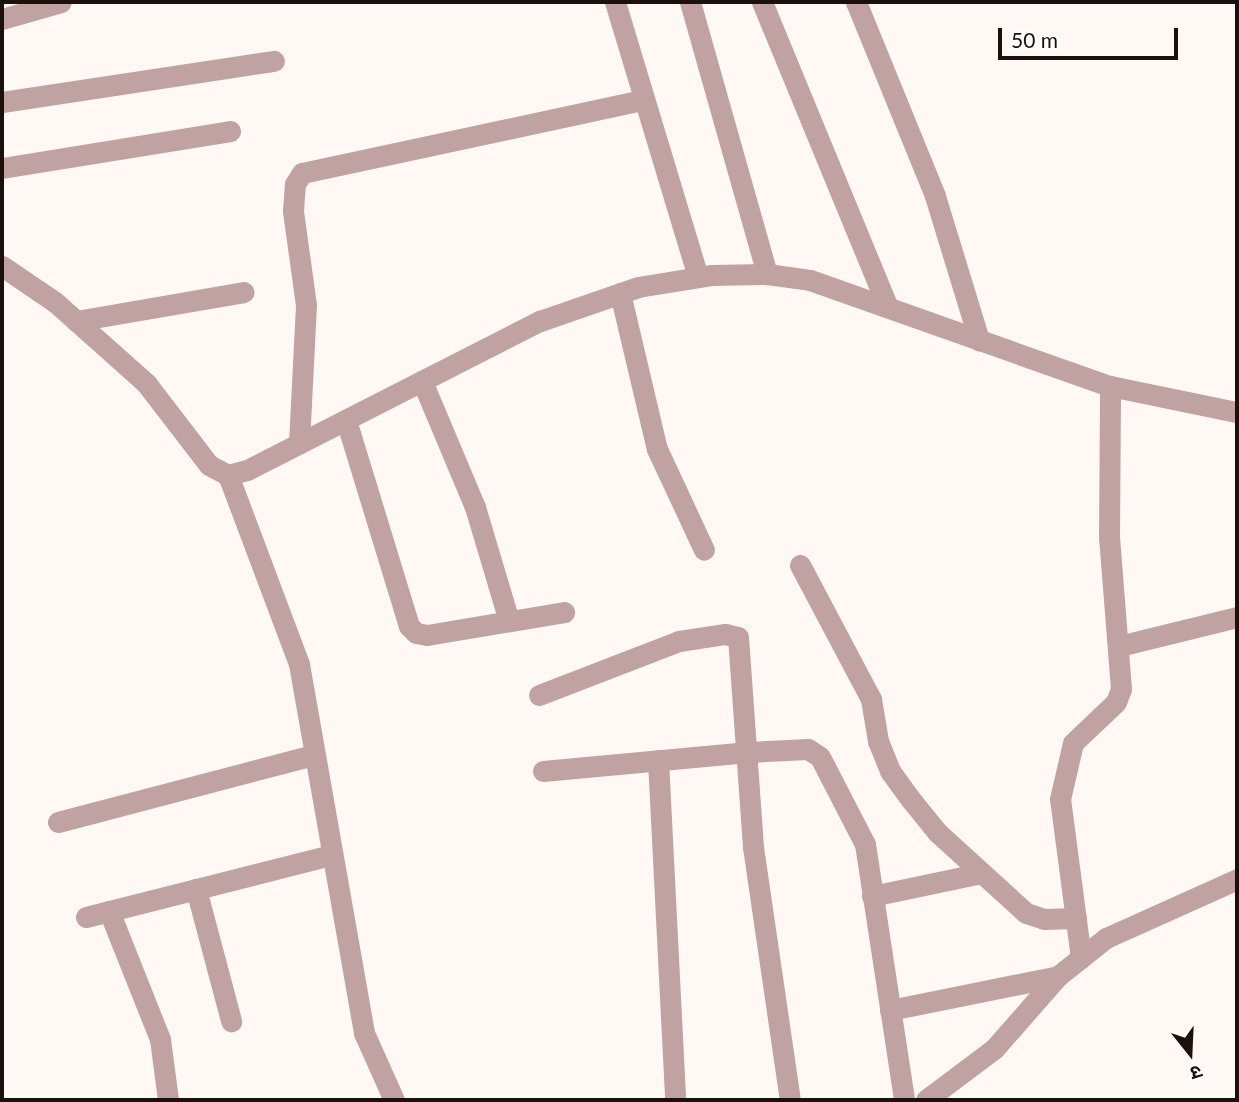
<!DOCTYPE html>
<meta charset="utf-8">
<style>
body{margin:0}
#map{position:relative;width:1239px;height:1102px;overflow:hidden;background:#fff8f5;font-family:Lato,"Noto Sans Devanagari",sans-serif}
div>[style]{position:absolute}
.minor>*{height:21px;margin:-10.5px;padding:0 10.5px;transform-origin:10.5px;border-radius:10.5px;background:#c1a2a3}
.tertiary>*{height:21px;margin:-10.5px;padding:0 10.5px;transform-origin:10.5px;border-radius:10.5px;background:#c1a2a3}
span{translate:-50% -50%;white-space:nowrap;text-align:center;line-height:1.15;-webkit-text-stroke:7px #fff;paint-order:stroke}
.frame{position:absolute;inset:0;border:4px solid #1b100b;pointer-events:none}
.north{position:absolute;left:1155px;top:1018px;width:70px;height:70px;-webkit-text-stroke:5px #fff;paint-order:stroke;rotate:162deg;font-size:19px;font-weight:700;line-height:28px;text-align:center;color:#1b100b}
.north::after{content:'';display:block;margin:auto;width:24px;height:32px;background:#1b100b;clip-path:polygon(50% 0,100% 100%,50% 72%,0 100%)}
.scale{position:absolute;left:998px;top:28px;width:180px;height:32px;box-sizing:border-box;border:4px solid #1b100b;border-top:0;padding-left:9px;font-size:21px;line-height:24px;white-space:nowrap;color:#1b100b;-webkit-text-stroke:5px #fff;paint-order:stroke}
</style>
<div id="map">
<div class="minor">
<i style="left:615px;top:2px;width:287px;rotate:73.2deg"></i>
<i style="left:690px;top:2px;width:283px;rotate:74.2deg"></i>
<i style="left:762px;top:2px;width:330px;rotate:67.6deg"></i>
<i style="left:856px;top:2px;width:209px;rotate:67.8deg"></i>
<i style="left:935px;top:196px;width:151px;rotate:73deg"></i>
<i style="left:2px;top:19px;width:61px;rotate:-16.1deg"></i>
<i style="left:2px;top:102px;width:275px;rotate:-8.6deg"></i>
<i style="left:2px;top:168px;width:231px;rotate:-9.2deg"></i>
<i style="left:620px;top:293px;width:160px;rotate:76.7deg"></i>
<i style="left:657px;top:449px;width:111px;rotate:65deg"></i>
<i style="left:76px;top:321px;width:170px;rotate:-9.8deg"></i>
<i style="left:422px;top:381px;width:137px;rotate:67.2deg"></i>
<i style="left:475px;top:507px;width:119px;rotate:73.4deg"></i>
<i style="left:346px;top:420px;width:215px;rotate:73deg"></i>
<i style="left:409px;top:626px;width:10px;rotate:45deg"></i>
<i style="left:416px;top:633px;width:11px;rotate:10deg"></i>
<i style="left:427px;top:635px;width:139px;rotate:-9.5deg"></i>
<i style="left:299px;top:443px;width:138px;rotate:-87.1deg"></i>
<i style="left:306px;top:305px;width:95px;rotate:-97.9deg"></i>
<i style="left:293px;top:211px;width:27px;rotate:-86deg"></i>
<i style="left:295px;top:184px;width:13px;rotate:-58deg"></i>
<i style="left:302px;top:173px;width:349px;rotate:-12.1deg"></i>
<i style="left:228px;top:475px;width:202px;rotate:69.4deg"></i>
<i style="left:299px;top:664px;width:375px;rotate:80deg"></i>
<i style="left:364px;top:1033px;width:73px;rotate:65.9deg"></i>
<i style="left:800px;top:565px;width:152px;rotate:62.1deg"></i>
<i style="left:871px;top:699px;width:43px;rotate:80.5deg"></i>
<i style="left:878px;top:741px;width:32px;rotate:68deg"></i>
<i style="left:890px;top:771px;width:37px;rotate:54deg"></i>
<i style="left:912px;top:801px;width:40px;rotate:51deg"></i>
<i style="left:937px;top:832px;width:120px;rotate:42.3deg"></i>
<i style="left:1026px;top:913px;width:19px;rotate:18deg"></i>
<i style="left:1044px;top:919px;width:32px;rotate:-2deg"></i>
<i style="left:1119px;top:646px;width:122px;rotate:-13.8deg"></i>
<i style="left:539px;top:695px;width:150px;rotate:-21.1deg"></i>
<i style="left:679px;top:641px;width:47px;rotate:-8.7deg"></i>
<i style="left:725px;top:634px;width:13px;rotate:13deg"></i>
<i style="left:738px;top:637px;width:211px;rotate:85.9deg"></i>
<i style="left:753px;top:847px;width:256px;rotate:81.7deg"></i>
<i style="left:658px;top:760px;width:340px;rotate:87.1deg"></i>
<i style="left:543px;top:771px;width:206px;rotate:-5.3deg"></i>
<i style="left:748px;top:752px;width:60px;rotate:-2.9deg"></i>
<i style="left:808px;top:749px;width:14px;rotate:34deg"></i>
<i style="left:820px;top:757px;width:98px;rotate:62.7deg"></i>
<i style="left:865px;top:844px;width:259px;rotate:81.3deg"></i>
<i style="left:58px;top:822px;width:265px;rotate:-14.7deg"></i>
<i style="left:196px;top:889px;width:137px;rotate:75.1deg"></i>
<i style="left:872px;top:896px;width:112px;rotate:-11.8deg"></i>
<i style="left:109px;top:911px;width:138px;rotate:68.3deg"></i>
<i style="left:160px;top:1039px;width:62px;rotate:82.5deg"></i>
<i style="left:86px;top:917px;width:253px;rotate:-14.2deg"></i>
<i style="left:1081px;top:958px;width:160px;rotate:-97.5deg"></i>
<i style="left:1060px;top:799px;width:57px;rotate:-76.9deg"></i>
<i style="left:1073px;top:743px;width:59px;rotate:-43.6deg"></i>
<i style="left:1116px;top:702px;width:14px;rotate:-69deg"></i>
<i style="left:1121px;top:689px;width:151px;rotate:-94.5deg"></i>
<i style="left:1109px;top:538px;width:152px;rotate:-89.6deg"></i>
<i style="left:890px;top:1010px;width:171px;rotate:-11.4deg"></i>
<i style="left:926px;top:1100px;width:85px;rotate:-36.9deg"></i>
<i style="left:994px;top:1049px;width:97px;rotate:-48.8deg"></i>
<i style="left:1058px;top:976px;width:61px;rotate:-38.4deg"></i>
<i style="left:1106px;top:938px;width:144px;rotate:-24.2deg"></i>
</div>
<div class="tertiary">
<i style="left:2px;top:266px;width:64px;rotate:34.2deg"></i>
<i style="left:55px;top:302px;width:122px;rotate:41.7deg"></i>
<i style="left:146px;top:383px;width:103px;rotate:52.5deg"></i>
<i style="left:209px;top:465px;width:21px;rotate:28deg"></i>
<i style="left:228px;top:475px;width:20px;rotate:-15deg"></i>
<i style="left:247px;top:470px;width:329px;rotate:-27deg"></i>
<i style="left:540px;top:321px;width:104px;rotate:-19.1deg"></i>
<i style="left:638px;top:287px;width:74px;rotate:-9.3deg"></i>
<i style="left:711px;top:275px;width:56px;rotate:-1deg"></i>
<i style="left:767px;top:274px;width:43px;rotate:7.9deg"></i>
<i style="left:810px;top:280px;width:318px;rotate:19.5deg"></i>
<i style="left:1110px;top:386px;width:130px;rotate:11.6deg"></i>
</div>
<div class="frame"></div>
<div class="north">उ</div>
<div class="scale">50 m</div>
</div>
